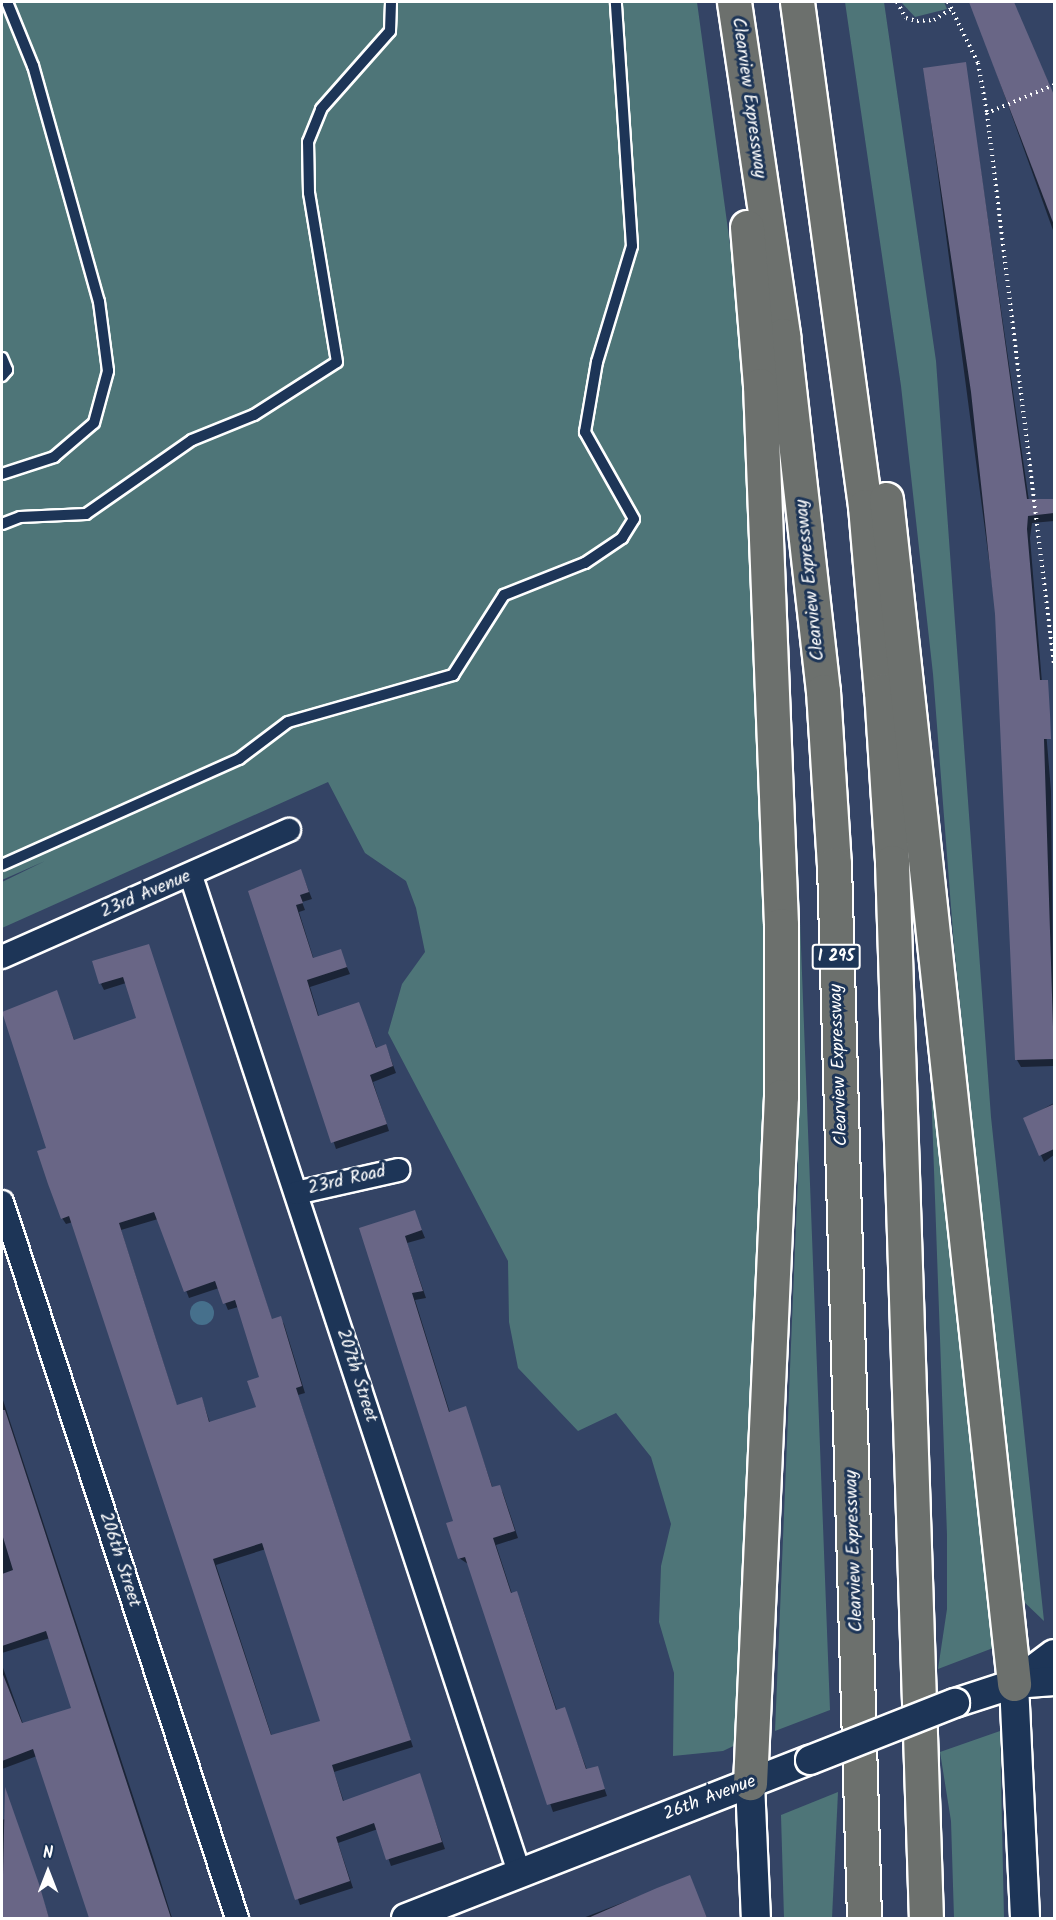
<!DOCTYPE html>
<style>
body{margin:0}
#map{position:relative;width:1056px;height:1920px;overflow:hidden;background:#344465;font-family:Kalam,sans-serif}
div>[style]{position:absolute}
.green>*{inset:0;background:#4e7578}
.water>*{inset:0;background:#46708c}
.round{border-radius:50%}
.shadow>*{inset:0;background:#0007}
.building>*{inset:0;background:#696686}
.path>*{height:4px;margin-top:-2px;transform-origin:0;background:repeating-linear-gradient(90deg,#fff 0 1.5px,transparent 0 6px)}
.roads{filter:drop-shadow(2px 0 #fff) drop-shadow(-2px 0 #fff) drop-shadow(0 2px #fff) drop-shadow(0 -2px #fff)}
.service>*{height:10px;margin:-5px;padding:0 5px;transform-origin:5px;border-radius:5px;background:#1d3557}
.minor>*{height:22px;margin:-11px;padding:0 11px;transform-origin:11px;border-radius:11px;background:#1d3557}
.tertiary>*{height:28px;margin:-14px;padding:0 14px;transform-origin:14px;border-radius:14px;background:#1d3557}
.motorway>*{height:33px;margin:-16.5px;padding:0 16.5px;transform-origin:16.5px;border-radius:16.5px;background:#6c706d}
.bridges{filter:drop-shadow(2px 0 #fff) drop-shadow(-2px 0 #fff) drop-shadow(0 2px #fff) drop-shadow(0 -2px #fff)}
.tertiary-bridge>*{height:28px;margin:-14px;padding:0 14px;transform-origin:14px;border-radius:14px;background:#1d3557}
span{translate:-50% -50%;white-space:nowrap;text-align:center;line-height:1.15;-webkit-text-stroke:6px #1d3557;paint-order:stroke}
.shield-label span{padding:2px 4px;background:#1d3557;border:2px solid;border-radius:4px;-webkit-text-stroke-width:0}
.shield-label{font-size:16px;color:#fff;font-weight:700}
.street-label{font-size:18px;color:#fff}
.frame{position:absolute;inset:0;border:3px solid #fff;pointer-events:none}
.north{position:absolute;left:18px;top:1842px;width:60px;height:60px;-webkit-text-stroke:4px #1d3557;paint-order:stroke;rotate:0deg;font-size:16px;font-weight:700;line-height:24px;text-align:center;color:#fff}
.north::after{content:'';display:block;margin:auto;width:21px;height:27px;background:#fff;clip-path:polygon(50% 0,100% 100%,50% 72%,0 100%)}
</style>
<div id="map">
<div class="green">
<i style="clip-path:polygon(2px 2px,697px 2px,747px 369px,769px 1035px,748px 1739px,723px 1751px,673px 1756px,674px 1673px,659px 1622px,661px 1566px,671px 1524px,651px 1457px,616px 1413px,578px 1431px,518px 1368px,509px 1322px,508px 1261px,388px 1033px,402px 984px,425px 952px,416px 908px,406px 881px,365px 853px,328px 782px,2px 928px,2px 882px,45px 861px,2px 880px)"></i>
<i style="clip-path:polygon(845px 2px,884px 2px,936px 361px,991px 1117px,1044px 1621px,1022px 1600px,954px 946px,933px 674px,901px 386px)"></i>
<i style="clip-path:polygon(901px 2px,944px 2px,947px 9px,915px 17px)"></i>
<i style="clip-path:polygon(796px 815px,830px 1710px,775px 1731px,798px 1176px,791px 824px)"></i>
<i style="clip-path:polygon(926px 946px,1001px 1645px,938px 1669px,947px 1609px,947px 1535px)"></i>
<i style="clip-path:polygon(1000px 1731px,1004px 1918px,954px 1918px,951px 1821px,940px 1752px)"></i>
<i style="clip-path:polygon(838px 1792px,832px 1918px,784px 1918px,781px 1815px)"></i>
</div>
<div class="water">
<i class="round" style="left:190px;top:1301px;width:24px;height:24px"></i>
</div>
<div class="shadow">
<i style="clip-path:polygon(971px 2px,1011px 2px,1050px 86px,1054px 233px)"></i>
<i style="clip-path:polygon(965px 63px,1029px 501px,1054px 501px,1054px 521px,1032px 523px,1030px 538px,1051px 791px,1054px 1066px,1021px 1067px,1017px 1060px,996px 613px,924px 69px)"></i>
<i style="clip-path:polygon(301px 871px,312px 899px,302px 902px,305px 910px,299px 912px,314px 960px,340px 951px,350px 974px,310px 987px,319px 1017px,358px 1003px,377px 1049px,386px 1046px,396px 1073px,373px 1082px,389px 1131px,336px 1149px,250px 891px)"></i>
<i style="clip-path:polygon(evenodd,148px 945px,272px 1320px,280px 1318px,284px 1324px,305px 1393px,298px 1395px,413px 1747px,334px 1772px,344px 1802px,419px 1775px,445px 1849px,391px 1866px,378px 1829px,338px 1843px,353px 1888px,300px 1905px,73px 1222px,66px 1224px,62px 1218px,48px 1149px,56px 992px,75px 1042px,138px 1019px,126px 983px,104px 990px,101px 984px,148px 945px,158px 1219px,189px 1298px,219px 1288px,228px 1310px,238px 1307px,261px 1378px,258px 1408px,210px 1423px,202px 1399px,177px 1406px,121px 1230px,158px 1219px,148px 945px,266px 1549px,322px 1722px,272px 1737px,216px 1565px,266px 1549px)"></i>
<i style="clip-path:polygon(1054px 1103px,1054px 1155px,1044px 1162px,1025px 1119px)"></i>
<i style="clip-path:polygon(414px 1211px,425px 1238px,407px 1243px,426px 1298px,415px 1300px,450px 1413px,465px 1408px,493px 1489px,499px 1486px,503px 1493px,518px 1538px,496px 1545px,512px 1594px,520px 1600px,557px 1711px,564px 1709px,587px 1770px,597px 1767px,607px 1796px,553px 1812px,468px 1564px,459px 1558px,455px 1522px,361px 1229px)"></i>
<i style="clip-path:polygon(2px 1397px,153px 1857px,172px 1918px,90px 1918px,37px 1756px,2px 1769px,2px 1665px,23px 1724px,73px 1709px,50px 1638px,2px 1653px)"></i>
<i style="clip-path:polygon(14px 1816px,17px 1823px,49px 1918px,4px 1918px,2px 1820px)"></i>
<i style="clip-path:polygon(689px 1877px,707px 1918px,583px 1918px)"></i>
</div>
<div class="building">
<i style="clip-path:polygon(969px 2px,1014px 2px,1054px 95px,1054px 225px)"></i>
<i style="clip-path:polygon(966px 62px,1027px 499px,1054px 499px,1054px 513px,1028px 516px,1027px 529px,1040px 680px,1048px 680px,1050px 714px,1051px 739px,1044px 739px,1054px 1059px,1015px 1060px,995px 614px,971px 392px,923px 68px)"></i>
<i style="clip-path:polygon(301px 869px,309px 892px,300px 895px,303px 903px,296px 905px,313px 958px,341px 949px,347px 967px,307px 980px,318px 1016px,359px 1002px,376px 1048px,386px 1044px,393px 1066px,370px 1075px,387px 1124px,331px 1143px,248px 891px)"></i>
<i style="clip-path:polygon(evenodd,149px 944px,272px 1319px,281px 1316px,302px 1386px,296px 1388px,411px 1740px,332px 1765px,343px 1801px,420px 1773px,442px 1842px,386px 1860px,374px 1823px,336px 1837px,350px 1881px,295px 1900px,69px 1216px,61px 1219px,48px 1184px,37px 1151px,46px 1148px,2px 1012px,57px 990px,74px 1040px,136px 1018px,123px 977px,99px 984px,92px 961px,149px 944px,154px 1212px,184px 1292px,215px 1281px,223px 1304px,235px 1300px,259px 1377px,247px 1381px,256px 1407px,209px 1422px,202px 1397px,177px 1405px,119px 1223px,154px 1212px,149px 944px,262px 1543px,320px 1721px,271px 1735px,213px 1559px,262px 1543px)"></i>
<i style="clip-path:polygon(1054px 1104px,1054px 1149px,1039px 1156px,1023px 1118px)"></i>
<i style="clip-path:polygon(415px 1210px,422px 1230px,405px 1236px,423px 1291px,412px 1293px,449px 1412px,466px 1406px,492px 1487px,500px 1485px,515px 1531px,493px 1538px,511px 1593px,517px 1591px,556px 1710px,565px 1707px,586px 1769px,598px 1766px,605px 1789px,547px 1805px,465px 1557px,458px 1559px,446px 1523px,453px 1521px,359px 1228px)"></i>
<i style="clip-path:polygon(2px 1410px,5px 1410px,171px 1918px,89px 1918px,33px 1749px,2px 1761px,2px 1672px,22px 1723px,71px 1708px,46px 1631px,2px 1646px,2px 1574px,13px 1570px,2px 1534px)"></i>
<i style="clip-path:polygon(5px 1787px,39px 1884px,49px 1918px,2px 1918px)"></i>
<i style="clip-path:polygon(690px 1875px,707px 1918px,588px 1918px,657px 1888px)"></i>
</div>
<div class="path">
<i style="left:897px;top:2px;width:18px;rotate:61deg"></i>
<i style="left:906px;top:18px;width:11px;rotate:15deg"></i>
<i style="left:917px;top:21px;width:17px;rotate:-3deg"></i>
<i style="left:934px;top:20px;width:20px;rotate:-33deg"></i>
<i style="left:948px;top:2px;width:68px;rotate:63.8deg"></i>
<i style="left:978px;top:63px;width:51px;rotate:79.8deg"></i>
<i style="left:1054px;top:85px;width:73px;rotate:157.3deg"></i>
<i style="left:987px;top:113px;width:555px;rotate:83.07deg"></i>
</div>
<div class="roads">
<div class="service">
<i style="left:2px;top:358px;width:13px;rotate:67deg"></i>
<i style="left:7px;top:370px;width:8px;rotate:130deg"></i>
<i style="left:2px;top:474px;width:55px;rotate:-18.1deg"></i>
<i style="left:54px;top:457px;width:52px;rotate:-40.4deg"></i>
<i style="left:94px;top:423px;width:54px;rotate:-74.9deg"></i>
<i style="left:108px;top:371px;width:70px;rotate:-97.4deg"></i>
<i style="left:99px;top:302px;width:245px;rotate:-105.6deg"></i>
<i style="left:33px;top:66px;width:69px;rotate:-112.1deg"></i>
<i style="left:2px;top:524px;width:19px;rotate:-21deg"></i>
<i style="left:20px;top:517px;width:66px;rotate:-2.6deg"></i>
<i style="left:86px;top:514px;width:129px;rotate:-34.9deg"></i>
<i style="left:192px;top:440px;width:67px;rotate:-22deg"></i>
<i style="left:254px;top:415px;width:98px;rotate:-32.6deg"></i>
<i style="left:337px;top:362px;width:171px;rotate:-99.4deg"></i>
<i style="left:309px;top:193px;width:51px;rotate:-91.1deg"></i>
<i style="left:308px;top:142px;width:35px;rotate:-68deg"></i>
<i style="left:321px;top:109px;width:104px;rotate:-48.5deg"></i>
<i style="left:390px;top:31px;width:29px;rotate:-88deg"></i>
<i style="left:2px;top:865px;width:260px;rotate:-24.1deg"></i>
<i style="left:239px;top:759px;width:61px;rotate:-37.1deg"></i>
<i style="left:288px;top:722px;width:172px;rotate:-15.9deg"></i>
<i style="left:453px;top:675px;width:95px;rotate:-57.5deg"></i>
<i style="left:504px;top:595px;width:87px;rotate:-21.6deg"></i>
<i style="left:585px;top:563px;width:45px;rotate:-34deg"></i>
<i style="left:622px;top:538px;width:22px;rotate:-58deg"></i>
<i style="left:634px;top:519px;width:100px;rotate:-119.4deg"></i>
<i style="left:585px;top:432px;width:71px;rotate:-80.3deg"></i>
<i style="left:597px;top:362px;width:121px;rotate:-73.2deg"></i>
<i style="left:632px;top:246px;width:245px;rotate:-93.8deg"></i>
</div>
<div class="minor">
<i style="left:191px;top:876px;width:1052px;rotate:71.77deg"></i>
<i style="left:2px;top:957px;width:314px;rotate:-23.9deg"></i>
<i style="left:296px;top:1193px;width:105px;rotate:-12.7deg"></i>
<i style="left:2px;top:1202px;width:754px;rotate:71.83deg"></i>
</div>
<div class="tertiary">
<i style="left:1014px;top:1684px;width:234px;rotate:87.3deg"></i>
<i style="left:1014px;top:1684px;width:50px;rotate:-36.9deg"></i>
<i style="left:955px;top:1703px;width:62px;rotate:-17.9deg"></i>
<i style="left:1014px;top:1684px;width:40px;rotate:-4.3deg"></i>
<i style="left:750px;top:1783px;width:135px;rotate:87.5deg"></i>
<i style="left:406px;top:1918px;width:434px;rotate:-21.4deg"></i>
</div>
<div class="motorway">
<i style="left:734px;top:2px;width:337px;rotate:81.6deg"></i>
<i style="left:783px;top:335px;width:358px;rotate:83.6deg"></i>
<i style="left:823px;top:691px;width:173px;rotate:86.4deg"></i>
<i style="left:834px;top:864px;width:1054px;rotate:88.37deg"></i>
<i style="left:797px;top:2px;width:509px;rotate:82.32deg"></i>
<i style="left:865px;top:506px;width:186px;rotate:85.1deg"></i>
<i style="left:881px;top:691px;width:171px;rotate:86.3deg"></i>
<i style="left:892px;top:862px;width:1057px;rotate:88.16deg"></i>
<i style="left:747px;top:227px;width:159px;rotate:85.3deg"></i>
<i style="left:760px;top:385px;width:540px;rotate:87.77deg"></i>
<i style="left:781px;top:925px;width:171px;rotate:90deg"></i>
<i style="left:781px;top:1096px;width:688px;rotate:92.58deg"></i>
<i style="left:886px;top:499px;width:1192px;rotate:83.83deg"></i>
</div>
</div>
<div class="bridges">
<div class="tertiary-bridge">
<i style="left:810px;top:1760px;width:156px;rotate:-21.5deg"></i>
</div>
</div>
<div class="shield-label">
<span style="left:836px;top:957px">I 295</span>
</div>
<div class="street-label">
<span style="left:748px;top:98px;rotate:82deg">Clearview Expressway</span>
<span style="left:811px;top:580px;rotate:-96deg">Clearview Expressway</span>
<span style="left:146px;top:895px;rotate:-23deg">23rd Avenue</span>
<span style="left:840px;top:1065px;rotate:-92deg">Clearview Expressway</span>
<span style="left:347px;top:1181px;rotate:-13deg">23rd Road</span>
<span style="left:356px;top:1376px;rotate:72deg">207th Street</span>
<span style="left:855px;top:1551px;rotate:-92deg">Clearview Expressway</span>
<span style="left:119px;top:1560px;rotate:72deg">206th Street</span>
<span style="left:710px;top:1799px;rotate:-21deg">26th Avenue</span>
</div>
<div class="frame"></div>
<div class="north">N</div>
</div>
